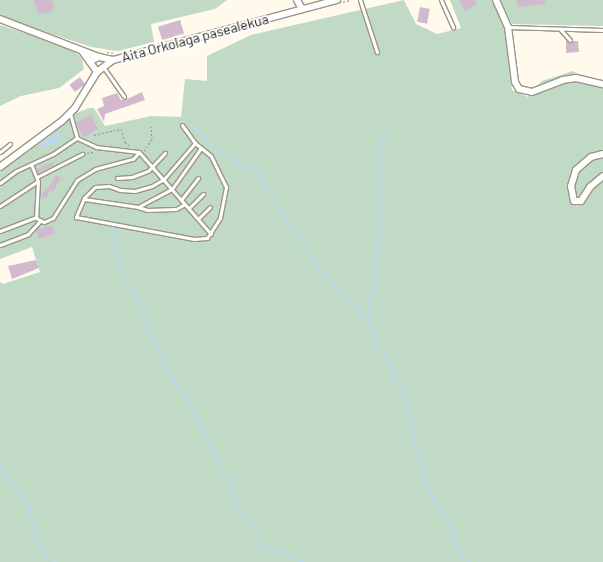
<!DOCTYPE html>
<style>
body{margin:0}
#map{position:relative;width:603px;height:562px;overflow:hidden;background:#fffaec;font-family:Barlow,sans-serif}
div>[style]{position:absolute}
.green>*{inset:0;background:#c0dac6}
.water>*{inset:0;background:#bcd9eb}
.stream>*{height:2px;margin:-1px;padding:0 1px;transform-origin:1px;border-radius:1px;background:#bcd9eb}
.building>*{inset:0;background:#d3b9ce;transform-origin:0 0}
.path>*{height:1px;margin-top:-0.5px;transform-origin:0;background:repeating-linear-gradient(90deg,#949186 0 2px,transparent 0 4px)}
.roads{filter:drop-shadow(1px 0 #9b9585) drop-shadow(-1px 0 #9b9585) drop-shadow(0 1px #9b9585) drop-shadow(0 -1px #9b9585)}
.service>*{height:3px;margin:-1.5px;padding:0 1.5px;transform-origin:1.5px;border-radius:1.5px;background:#fff}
.minor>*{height:6px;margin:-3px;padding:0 3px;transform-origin:3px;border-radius:3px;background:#fff}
span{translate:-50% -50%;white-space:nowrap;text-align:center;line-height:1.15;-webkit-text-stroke:4px #fff;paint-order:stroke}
.street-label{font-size:14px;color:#1d1b15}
</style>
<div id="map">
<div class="green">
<i style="clip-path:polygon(0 0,227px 0,215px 9px,151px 24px,154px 42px,118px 51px,91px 47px,0 17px)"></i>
<i style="clip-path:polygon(404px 0,416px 24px,437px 34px,461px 28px,450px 0,494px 0,505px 27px,512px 90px,528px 97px,542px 81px,573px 71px,603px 87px,603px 562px,0 562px,0 282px,3px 284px,40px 272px,32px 247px,0 259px,0 172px,51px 135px,72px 115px,89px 108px,94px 108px,105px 126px,151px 116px,181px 117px,185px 79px,207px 81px,207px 56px,251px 35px)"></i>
<i style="clip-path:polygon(500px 0,603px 0,603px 26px,512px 24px)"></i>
<i style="clip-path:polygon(0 25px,73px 49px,82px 59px,84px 69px,59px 88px,21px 96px,0 106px)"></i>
</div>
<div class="water">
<i style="clip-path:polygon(57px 133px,61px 139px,46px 148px,41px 147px,42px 143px)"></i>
</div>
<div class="stream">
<i style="left:190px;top:123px;width:32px;rotate:46deg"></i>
<i style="left:212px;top:146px;width:36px;rotate:34deg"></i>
<i style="left:242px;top:166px;width:8px"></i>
<i style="left:250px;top:166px;width:13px;rotate:29deg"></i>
<i style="left:261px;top:172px;width:5px;rotate:101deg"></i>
<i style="left:260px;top:177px;width:47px;rotate:59deg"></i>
<i style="left:284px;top:217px;width:22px;rotate:47deg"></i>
<i style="left:299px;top:233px;width:8px;rotate:83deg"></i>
<i style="left:300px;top:241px;width:8px;rotate:40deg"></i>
<i style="left:306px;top:246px;width:20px;rotate:63deg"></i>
<i style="left:315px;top:264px;width:13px;rotate:39deg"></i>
<i style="left:325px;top:272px;width:24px;rotate:60deg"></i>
<i style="left:337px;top:293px;width:23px;rotate:31deg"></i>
<i style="left:357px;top:305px;width:11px;rotate:68deg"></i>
<i style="left:361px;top:315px;width:13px;rotate:48deg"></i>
<i style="left:370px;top:325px;width:24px;rotate:71deg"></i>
<i style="left:378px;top:348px;width:24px;rotate:54deg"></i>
<i style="left:392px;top:367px;width:15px;rotate:79deg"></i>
<i style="left:395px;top:382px;width:8px;rotate:30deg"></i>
<i style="left:402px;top:386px;width:19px;rotate:84deg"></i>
<i style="left:404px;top:405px;width:18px;rotate:61deg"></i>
<i style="left:413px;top:421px;width:23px;rotate:85deg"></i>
<i style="left:415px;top:444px;width:46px;rotate:74.7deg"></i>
<i style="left:427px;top:488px;width:40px;rotate:57.1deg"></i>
<i style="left:449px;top:522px;width:27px;rotate:73deg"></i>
<i style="left:457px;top:548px;width:18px;rotate:49deg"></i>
<i style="left:111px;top:226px;width:52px;rotate:76.8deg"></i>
<i style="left:123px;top:277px;width:30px;rotate:57deg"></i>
<i style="left:139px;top:302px;width:73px;rotate:68.3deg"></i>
<i style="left:166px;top:370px;width:39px;rotate:54deg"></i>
<i style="left:189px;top:402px;width:78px;rotate:64.1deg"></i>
<i style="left:223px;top:472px;width:11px;rotate:38deg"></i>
<i style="left:232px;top:479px;width:18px;rotate:84deg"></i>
<i style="left:234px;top:497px;width:22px;rotate:68deg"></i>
<i style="left:242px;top:517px;width:16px;rotate:40deg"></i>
<i style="left:254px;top:527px;width:20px;rotate:70deg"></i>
<i style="left:261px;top:546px;width:44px;rotate:21.3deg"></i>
<i style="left:370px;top:325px;width:12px;rotate:-85deg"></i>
<i style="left:371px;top:313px;width:11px;rotate:-105deg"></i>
<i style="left:368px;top:302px;width:9px;rotate:-58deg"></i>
<i style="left:373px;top:294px;width:68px;rotate:-84.1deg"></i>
<i style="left:380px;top:226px;width:83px;rotate:-89.3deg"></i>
<i style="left:381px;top:143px;width:16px;rotate:-68deg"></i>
<i style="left:0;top:467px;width:46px;rotate:53.9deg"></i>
<i style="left:27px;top:504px;width:47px;rotate:73.9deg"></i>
<i style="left:40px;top:549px;width:20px;rotate:41deg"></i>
</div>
<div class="building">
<i style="clip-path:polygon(34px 0,52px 0,54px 7px,50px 12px,38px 14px)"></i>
<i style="clip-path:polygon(459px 0,475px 0,477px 5px,465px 11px)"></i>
<i style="clip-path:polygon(517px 0,545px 0,545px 4px,518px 7px)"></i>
<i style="left:420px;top:7px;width:10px;height:15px;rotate:11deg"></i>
<i style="left:180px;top:20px;width:14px;height:23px;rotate:73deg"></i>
<i style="clip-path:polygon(566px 41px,578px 41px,579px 52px,566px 53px)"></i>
<i style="left:80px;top:77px;width:9px;height:13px;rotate:54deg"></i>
<i style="clip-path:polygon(142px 92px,145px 100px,105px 114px,104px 122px,97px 109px,104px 106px,102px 98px,117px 93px,121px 100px,125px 100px)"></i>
<i style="left:91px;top:115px;width:16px;height:17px;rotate:63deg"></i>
<i style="clip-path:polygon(53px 162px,54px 165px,38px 173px,37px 169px)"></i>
<i style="left:56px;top:175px;width:6px;height:16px;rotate:31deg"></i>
<i style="clip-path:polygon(46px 188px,50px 190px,46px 198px,41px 196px)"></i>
<i style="left:52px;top:225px;width:9px;height:17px;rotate:72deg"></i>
<i style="clip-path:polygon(36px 260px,39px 268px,12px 279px,8px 266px)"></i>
</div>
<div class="path">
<i style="left:343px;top:2px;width:7px;rotate:-16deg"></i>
<i style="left:107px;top:52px;width:8px;rotate:7deg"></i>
<i style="left:94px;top:135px;width:28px;rotate:-13deg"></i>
<i style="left:121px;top:129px;width:14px;rotate:73deg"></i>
<i style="left:125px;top:142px;width:6px;rotate:39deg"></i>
<i style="left:144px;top:151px;width:14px;rotate:-56deg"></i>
<i style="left:152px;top:139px;width:13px;rotate:-94deg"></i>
<i style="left:87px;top:153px;width:6px;rotate:-9deg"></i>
</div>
<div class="roads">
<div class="service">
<i style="left:360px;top:0;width:55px;rotate:71.9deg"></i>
<i style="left:441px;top:0;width:30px;rotate:66deg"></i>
<i style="left:508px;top:27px;width:95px;rotate:1.8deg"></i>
<i style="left:560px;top:29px;width:15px;rotate:48deg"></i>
<i style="left:104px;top:68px;width:35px;rotate:55deg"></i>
<i style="left:182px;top:125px;width:22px;rotate:54deg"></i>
<i style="left:195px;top:143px;width:48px;rotate:130.7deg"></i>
<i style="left:164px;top:179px;width:14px;rotate:150deg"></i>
<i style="left:152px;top:186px;width:18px;rotate:164deg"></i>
<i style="left:135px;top:191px;width:15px;rotate:-176deg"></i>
<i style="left:120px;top:190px;width:12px;rotate:-160deg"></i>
<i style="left:109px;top:186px;width:14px;rotate:176deg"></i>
<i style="left:95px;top:187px;width:16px;rotate:135deg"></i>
<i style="left:84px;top:198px;width:21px;rotate:113deg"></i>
<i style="left:76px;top:217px;width:120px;rotate:10.6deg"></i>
<i style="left:194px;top:239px;width:13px;rotate:-4deg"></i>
<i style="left:207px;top:238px;width:24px;rotate:-57deg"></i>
<i style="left:220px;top:218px;width:32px;rotate:-79deg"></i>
<i style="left:226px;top:187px;width:34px;rotate:-116deg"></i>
<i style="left:211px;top:156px;width:21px;rotate:-141deg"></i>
<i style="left:77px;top:138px;width:21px;rotate:25deg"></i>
<i style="left:96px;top:147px;width:43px;rotate:6.6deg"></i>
<i style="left:139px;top:152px;width:109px;rotate:48.7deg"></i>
<i style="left:0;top:152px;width:13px;rotate:-39deg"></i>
<i style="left:31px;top:164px;width:18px;rotate:68deg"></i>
<i style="left:38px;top:181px;width:37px;rotate:93deg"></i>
<i style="left:36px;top:218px;width:9px;rotate:27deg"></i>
<i style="left:44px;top:222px;width:10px;rotate:-24deg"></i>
<i style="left:53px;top:218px;width:45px;rotate:-57.7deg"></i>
<i style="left:77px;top:180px;width:21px;rotate:-31deg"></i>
<i style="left:95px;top:169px;width:39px;rotate:-15deg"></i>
<i style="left:133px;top:159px;width:9px;rotate:-49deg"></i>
<i style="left:37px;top:177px;width:51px;rotate:-27.1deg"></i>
<i style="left:117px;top:178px;width:15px;rotate:-4deg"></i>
<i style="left:132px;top:177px;width:17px;rotate:-21deg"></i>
<i style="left:148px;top:171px;width:25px;rotate:-47deg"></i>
<i style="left:0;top:183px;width:20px;rotate:-37deg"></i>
<i style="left:16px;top:171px;width:41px;rotate:-24.7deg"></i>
<i style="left:53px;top:154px;width:29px;rotate:-34deg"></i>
<i style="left:77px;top:138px;width:26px;rotate:-106deg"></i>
<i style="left:84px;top:199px;width:55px;rotate:8.4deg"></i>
<i style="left:138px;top:207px;width:38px;rotate:-28deg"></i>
<i style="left:172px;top:189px;width:50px;rotate:-54.7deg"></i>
<i style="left:181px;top:200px;width:28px;rotate:-52deg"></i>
<i style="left:0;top:206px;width:45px;rotate:-33.3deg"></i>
<i style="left:138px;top:207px;width:9px;rotate:18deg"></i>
<i style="left:147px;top:210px;width:29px;rotate:-2deg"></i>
<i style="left:176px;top:209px;width:10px;rotate:-29deg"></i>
<i style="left:189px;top:208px;width:20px;rotate:-45deg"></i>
<i style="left:198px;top:219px;width:17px;rotate:-45deg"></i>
<i style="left:0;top:231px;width:39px;rotate:-21deg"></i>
<i style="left:0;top:245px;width:30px;rotate:-21deg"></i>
<i style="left:28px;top:234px;width:18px;rotate:-47deg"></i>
</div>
<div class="minor">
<i style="left:297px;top:0;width:10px;rotate:61deg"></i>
<i style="left:496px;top:0;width:30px;rotate:66deg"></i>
<i style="left:508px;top:27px;width:55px;rotate:82.7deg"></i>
<i style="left:515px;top:82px;width:8px;rotate:60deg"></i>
<i style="left:519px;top:89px;width:13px;rotate:13deg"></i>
<i style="left:532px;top:92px;width:33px;rotate:-21deg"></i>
<i style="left:563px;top:80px;width:13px;rotate:-9deg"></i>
<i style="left:576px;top:78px;width:28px;rotate:13deg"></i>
<i style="left:0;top:19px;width:106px;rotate:21deg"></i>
<i style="left:82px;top:51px;width:26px;rotate:54deg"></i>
<i style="left:90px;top:61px;width:10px;rotate:-24deg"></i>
<i style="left:99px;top:57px;width:14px;rotate:12deg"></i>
<i style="left:603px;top:154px;width:12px;rotate:166deg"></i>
<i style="left:591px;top:157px;width:20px;rotate:139deg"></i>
<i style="left:576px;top:170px;width:17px;rotate:107deg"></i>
<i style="left:571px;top:186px;width:15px;rotate:79deg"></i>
<i style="left:574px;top:201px;width:7px"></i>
<i style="left:581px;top:201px;width:17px;rotate:-57deg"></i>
<i style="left:590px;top:187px;width:17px;rotate:-40deg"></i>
<i style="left:0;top:167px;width:77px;rotate:-36.6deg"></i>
<i style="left:62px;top:121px;width:18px;rotate:-45deg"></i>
<i style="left:75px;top:108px;width:42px;rotate:-58.6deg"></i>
<i style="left:97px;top:72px;width:20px;rotate:-37deg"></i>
<i style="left:113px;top:60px;width:232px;rotate:-15deg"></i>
</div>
</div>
<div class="street-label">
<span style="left:195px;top:38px;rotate:-15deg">Aita Orkolaga pasealekua</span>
</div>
</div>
